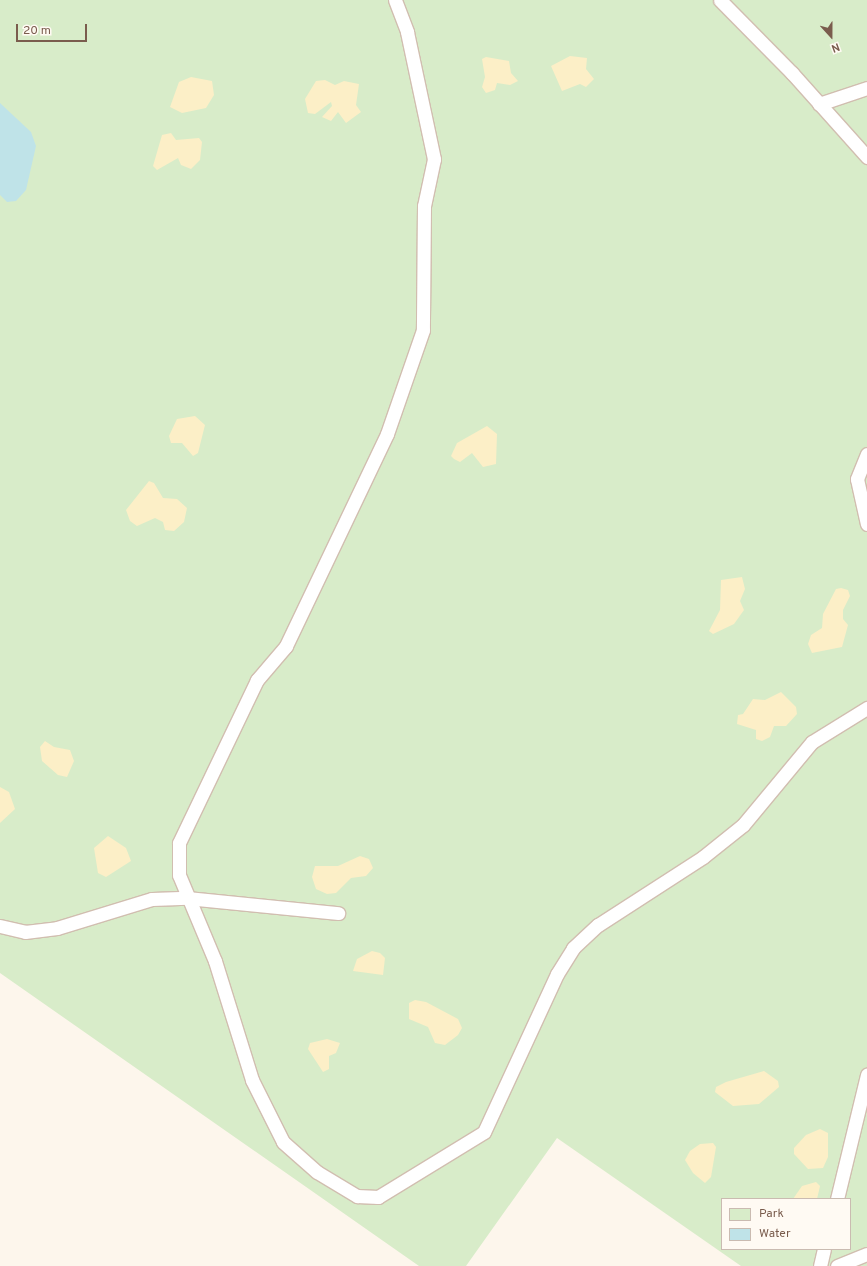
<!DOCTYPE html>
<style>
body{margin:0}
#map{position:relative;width:867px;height:1266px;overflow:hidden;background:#fdf6ec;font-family:Overpass,sans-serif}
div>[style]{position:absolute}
.green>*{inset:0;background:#d8ecc9}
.sand>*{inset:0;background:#fcefc7}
.water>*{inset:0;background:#bfe3e8}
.roads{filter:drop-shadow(1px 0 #d1beb0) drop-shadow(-1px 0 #d1beb0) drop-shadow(0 1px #d1beb0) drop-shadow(0 -1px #d1beb0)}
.service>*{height:13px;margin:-6.5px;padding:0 6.5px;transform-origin:6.5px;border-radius:6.5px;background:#fff}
span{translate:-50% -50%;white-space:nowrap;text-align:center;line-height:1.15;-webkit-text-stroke:3px #fffaf3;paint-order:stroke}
.legend{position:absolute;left:721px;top:1198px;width:130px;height:52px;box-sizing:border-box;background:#fffaf3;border:1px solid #cabbb1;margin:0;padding:5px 7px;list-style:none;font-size:12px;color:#7a5c4d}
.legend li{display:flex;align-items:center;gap:8px;height:20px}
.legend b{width:20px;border:1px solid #cabbb1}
.north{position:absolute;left:811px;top:16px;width:40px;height:40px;-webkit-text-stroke:3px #fffaf3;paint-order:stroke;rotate:159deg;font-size:11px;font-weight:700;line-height:16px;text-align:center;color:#7a5c4d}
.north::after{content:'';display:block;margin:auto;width:14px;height:18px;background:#7a5c4d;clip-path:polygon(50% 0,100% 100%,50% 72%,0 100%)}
.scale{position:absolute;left:16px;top:24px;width:71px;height:18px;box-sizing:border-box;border:2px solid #7a5c4d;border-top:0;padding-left:5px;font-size:12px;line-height:14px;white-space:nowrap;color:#7a5c4d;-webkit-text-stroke:3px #fffaf3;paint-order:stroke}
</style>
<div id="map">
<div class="green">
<i style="clip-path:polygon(evenodd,0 0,867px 0,867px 1266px,741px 1266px,557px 1138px,466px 1266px,419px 1266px,0 973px,0 0,722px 1199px,850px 1199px,850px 1249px,722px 1249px,722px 1199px)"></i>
</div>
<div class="sand">
<i style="clip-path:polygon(570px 56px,587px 58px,586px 69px,594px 79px,586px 87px,580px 84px,562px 91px,551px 66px)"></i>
<i style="clip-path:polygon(486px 57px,509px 61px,511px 73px,518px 81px,510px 85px,497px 83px,495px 90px,486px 93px,482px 87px,485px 77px,482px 59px)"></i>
<i style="clip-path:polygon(191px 77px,212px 81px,214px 95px,206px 108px,182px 113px,170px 107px,179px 82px)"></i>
<i style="clip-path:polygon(325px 80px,335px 85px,344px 81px,359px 84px,356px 105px,361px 112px,346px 123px,338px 112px,331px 121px,322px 117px,332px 106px,331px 102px,315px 114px,308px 113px,305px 99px,316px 81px)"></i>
<i style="clip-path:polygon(171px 133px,176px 140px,199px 138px,202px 142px,200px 160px,191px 169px,181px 165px,178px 158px,157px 170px,153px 166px,162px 135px)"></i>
<i style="clip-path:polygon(195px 416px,205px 425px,198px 453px,193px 456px,182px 443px,171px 443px,169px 436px,177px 419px)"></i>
<i style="clip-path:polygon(487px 426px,497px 434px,496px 464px,483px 467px,472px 453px,460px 462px,454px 459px,451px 456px,457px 443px)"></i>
<i style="clip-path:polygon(149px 481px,154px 483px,163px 498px,177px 499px,187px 508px,184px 522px,174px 531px,165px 530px,163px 522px,155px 518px,137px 526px,130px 521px,126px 510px)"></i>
<i style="clip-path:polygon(742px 577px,745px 589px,740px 601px,744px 610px,734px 624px,713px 634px,709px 631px,720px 610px,721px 580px)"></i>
<i style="clip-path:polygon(841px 588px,848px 590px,850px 596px,843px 610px,843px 619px,848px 625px,842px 647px,812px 653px,808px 644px,811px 635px,822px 628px,823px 614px,836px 589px)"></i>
<i style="clip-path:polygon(781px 692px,796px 707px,797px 714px,786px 726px,774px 726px,770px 737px,762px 741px,756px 739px,756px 730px,737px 724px,738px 715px,743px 714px,753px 699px,765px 700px)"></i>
<i style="clip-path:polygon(45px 741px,54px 747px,70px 750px,74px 761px,67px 777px,58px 775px,42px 761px,40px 747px)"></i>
<i style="clip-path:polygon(0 787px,9px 792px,15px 809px,0 823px)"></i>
<i style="clip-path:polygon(108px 836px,126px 848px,131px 861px,106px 877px,98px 873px,94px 848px)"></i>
<i style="clip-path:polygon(360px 856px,369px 859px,373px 868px,366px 876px,351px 878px,336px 893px,327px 894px,316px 889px,312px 877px,315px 866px,338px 866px)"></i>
<i style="clip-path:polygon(372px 951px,380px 953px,385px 958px,383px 975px,353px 971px,357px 959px)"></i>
<i style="clip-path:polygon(415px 1000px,426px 1002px,458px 1019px,462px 1028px,458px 1035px,445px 1045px,435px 1043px,428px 1027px,409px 1019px,409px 1003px)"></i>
<i style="clip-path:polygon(327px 1039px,340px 1043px,336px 1053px,329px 1056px,329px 1069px,323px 1072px,308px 1049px,310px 1043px)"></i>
<i style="clip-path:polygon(764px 1071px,778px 1081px,779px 1087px,759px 1104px,733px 1106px,715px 1092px,716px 1087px,726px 1082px)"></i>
<i style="clip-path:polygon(820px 1129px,828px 1133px,828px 1157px,823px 1168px,808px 1169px,794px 1154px,794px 1148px,806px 1135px)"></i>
<i style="clip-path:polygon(713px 1143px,716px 1147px,711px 1177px,705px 1183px,693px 1173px,685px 1160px,690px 1151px,700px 1144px)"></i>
<i style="clip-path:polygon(816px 1182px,820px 1186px,817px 1199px,793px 1199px,802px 1186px)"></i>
</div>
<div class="water">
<i style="clip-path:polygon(0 103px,31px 132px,36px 146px,26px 190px,16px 201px,7px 202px,0 195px)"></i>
</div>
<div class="roads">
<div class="service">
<i style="left:395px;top:0;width:34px;rotate:69deg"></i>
<i style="left:407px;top:32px;width:130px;rotate:78deg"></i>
<i style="left:434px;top:159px;width:48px;rotate:102deg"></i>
<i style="left:424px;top:206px;width:124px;rotate:90.5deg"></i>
<i style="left:423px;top:330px;width:110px;rotate:109.1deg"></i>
<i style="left:387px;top:434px;width:235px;rotate:115.5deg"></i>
<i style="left:286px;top:646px;width:45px;rotate:130.5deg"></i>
<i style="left:257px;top:680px;width:181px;rotate:115.6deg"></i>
<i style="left:179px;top:843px;width:32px;rotate:90deg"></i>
<i style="left:179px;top:875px;width:93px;rotate:67.3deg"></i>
<i style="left:215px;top:961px;width:125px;rotate:72.7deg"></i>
<i style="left:252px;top:1080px;width:69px;rotate:63.4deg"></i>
<i style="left:283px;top:1142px;width:45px;rotate:41.4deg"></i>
<i style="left:317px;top:1172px;width:47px;rotate:31deg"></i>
<i style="left:357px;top:1196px;width:21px;rotate:3deg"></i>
<i style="left:378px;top:1197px;width:124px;rotate:-31.5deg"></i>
<i style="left:484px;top:1132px;width:174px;rotate:-65.2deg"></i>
<i style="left:557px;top:974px;width:31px;rotate:-58deg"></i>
<i style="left:573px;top:948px;width:34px;rotate:-43deg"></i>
<i style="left:598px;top:925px;width:125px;rotate:-32.9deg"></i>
<i style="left:703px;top:857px;width:51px;rotate:-38.7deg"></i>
<i style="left:743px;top:825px;width:108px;rotate:-50.3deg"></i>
<i style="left:812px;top:742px;width:65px;rotate:-31.7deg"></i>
<i style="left:720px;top:0;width:103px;rotate:45.4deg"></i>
<i style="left:792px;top:73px;width:113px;rotate:48.2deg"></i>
<i style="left:819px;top:104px;width:51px;rotate:-18.4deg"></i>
<i style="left:867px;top:454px;width:27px;rotate:112deg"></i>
<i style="left:857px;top:479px;width:46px;rotate:77.5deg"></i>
<i style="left:0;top:926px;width:26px;rotate:13deg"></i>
<i style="left:25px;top:932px;width:32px;rotate:-7deg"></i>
<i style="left:57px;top:928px;width:99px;rotate:-17deg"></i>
<i style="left:152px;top:899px;width:35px;rotate:-2deg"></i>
<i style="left:187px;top:898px;width:152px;rotate:5.7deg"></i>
<i style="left:837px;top:1199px;width:128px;rotate:-76.4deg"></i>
<i style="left:820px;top:1266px;width:17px;rotate:-77deg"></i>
<i style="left:837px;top:1266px;width:32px;rotate:-22deg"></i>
</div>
</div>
<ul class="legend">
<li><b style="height:11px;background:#d8ecc9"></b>Park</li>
<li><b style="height:11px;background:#bfe3e8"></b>Water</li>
</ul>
<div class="north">N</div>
<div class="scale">20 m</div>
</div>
